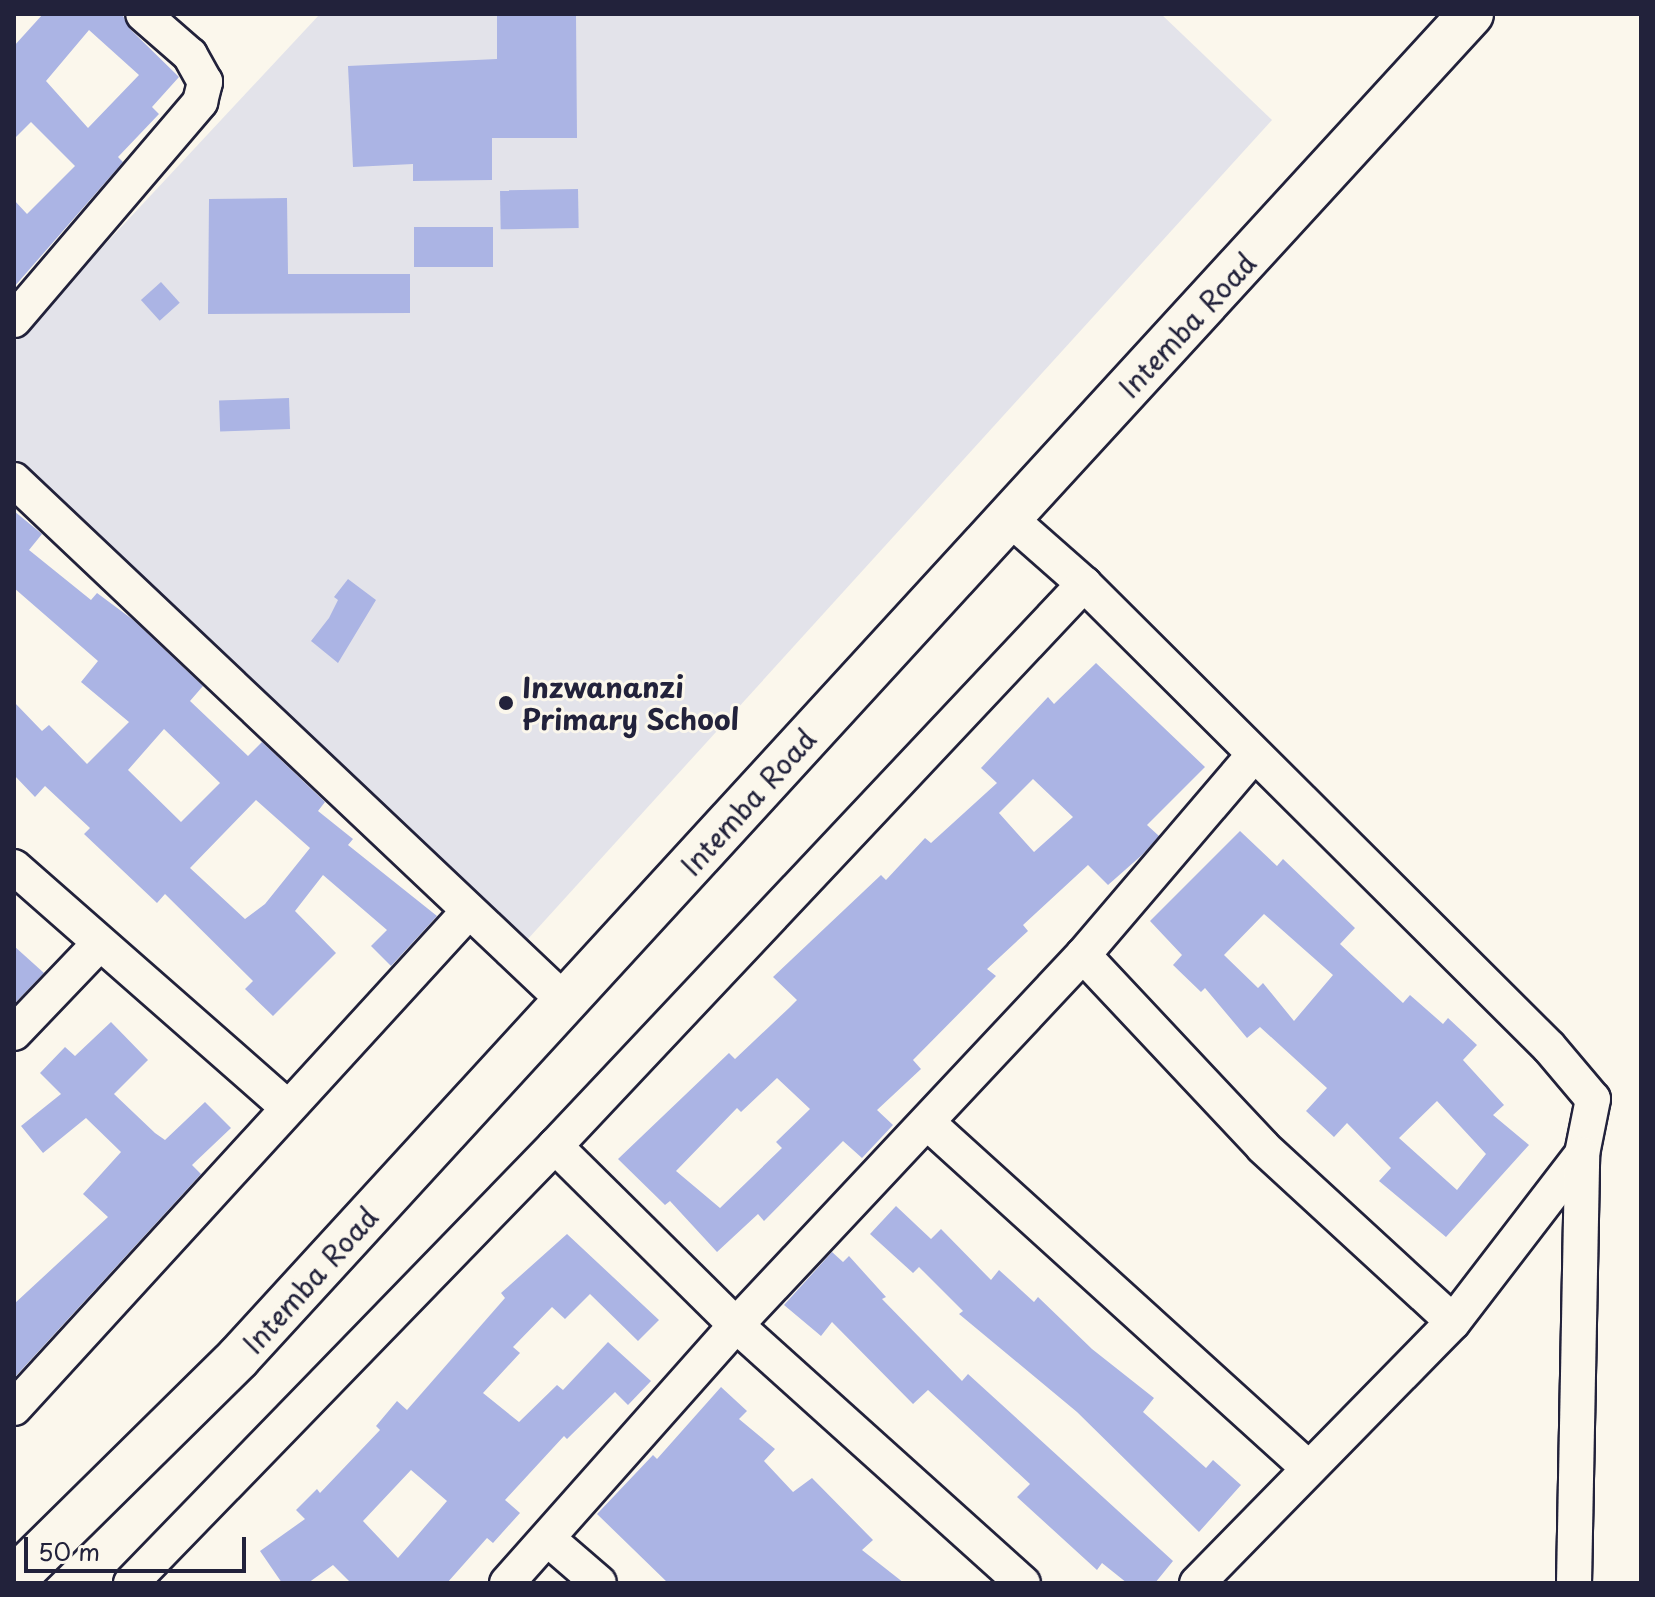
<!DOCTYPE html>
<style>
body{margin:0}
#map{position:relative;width:1655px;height:1597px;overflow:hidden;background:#fbf7ec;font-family:"Playpen Sans",sans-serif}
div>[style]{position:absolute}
.built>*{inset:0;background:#e3e3ea}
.building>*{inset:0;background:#abb4e4;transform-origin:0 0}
.roads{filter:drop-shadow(2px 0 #22223b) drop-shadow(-2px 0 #22223b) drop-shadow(0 2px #22223b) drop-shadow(0 -2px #22223b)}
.street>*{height:34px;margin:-17px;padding:0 17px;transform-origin:17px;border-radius:17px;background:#fbf7ec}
.secondary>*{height:44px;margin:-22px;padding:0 22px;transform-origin:22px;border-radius:22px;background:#fbf7ec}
.dots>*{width:22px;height:22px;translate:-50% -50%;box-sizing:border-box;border:4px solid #fbf7ec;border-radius:50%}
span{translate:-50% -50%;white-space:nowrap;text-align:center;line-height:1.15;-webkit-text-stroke:6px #fbf7ec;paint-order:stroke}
.street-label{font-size:28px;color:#22223b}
.poi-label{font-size:28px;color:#22223b;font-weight:700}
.left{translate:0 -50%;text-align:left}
.frame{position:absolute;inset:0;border:16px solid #22223b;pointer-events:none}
.scale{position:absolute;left:24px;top:1537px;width:222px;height:36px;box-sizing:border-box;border:4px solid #22223b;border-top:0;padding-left:10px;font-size:24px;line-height:28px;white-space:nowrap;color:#22223b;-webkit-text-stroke:6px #fbf7ec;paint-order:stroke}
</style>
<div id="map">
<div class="built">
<i style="clip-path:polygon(320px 14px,1161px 14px,1272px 120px,527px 940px,14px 465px,14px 342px)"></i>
</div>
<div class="building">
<i style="clip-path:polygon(evenodd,43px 14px,122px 14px,130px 29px,179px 77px,152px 107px,159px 114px,118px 157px,123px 162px,14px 287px,14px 200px,27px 214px,75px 166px,31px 122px,14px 139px,14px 46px,43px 14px,89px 30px,139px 75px,88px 128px,46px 81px,89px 30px)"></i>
<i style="clip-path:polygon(576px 15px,577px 138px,492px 138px,492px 180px,413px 181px,413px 164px,353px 167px,348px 66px,497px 59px,497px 16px)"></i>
<i style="left:578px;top:189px;width:39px;height:78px;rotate:89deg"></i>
<i style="clip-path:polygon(287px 198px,288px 274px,410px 274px,410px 313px,208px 314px,209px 199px)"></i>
<i style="left:493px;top:227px;width:40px;height:79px;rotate:90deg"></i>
<i style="left:161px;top:282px;width:28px;height:27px;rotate:48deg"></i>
<i style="left:289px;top:398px;width:31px;height:70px;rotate:88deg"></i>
<i style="clip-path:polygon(evenodd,14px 511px,42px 534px,29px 550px,91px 600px,97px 593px,132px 619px,203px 686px,190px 701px,248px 756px,262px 742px,325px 802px,318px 811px,353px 839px,348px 845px,437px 916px,391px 966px,371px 946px,387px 930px,323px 875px,295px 911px,336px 953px,273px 1016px,245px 989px,253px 981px,165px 894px,157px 903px,84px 834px,90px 828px,45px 786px,35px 797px,14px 775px,14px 702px,42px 731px,49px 725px,87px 764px,129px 722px,81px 682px,98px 661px,14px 588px,14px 511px,164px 729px,220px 783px,181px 822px,128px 770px,164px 729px,14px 511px,256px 800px,310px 848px,265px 904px,245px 919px,190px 868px,256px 800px)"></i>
<i style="clip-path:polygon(348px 579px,376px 600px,338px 663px,311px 641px,329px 618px,338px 600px,334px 597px)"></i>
<i style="clip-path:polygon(evenodd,1096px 663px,1205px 767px,1147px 825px,1159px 836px,1142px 855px,1108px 885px,1088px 865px,1023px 925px,1028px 931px,987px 969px,996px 976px,913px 1060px,921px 1069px,877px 1110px,893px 1125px,862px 1158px,843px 1141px,764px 1221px,758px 1214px,717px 1252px,670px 1201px,665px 1205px,618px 1159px,729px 1053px,735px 1059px,789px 1008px,797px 1000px,773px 977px,881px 875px,886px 880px,925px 838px,931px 843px,997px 783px,981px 768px,1048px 697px,1054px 704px,1096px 663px,1033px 779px,1073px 817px,1034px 852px,999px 813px,1033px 779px,1096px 663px,777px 1078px,810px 1109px,776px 1142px,782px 1148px,720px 1208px,676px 1171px,737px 1108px,741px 1112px,777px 1078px)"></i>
<i style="clip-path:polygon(evenodd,1240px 831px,1277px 866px,1283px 859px,1355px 928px,1340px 944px,1403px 1003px,1410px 995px,1443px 1024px,1448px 1018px,1477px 1045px,1463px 1060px,1504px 1105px,1493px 1115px,1529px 1145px,1446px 1237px,1379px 1181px,1391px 1168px,1347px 1123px,1334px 1137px,1306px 1111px,1327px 1088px,1260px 1027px,1247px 1038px,1205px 988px,1201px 992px,1173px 965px,1182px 955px,1150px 921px,1240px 831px,1264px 914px,1333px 975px,1294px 1021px,1263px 983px,1258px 988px,1224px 955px,1264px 914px,1240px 831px,1437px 1101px,1486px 1154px,1457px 1190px,1399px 1138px,1437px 1101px)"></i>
<i style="clip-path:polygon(14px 946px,44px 973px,14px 1004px)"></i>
<i style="clip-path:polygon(111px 1022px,148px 1060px,114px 1094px,155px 1133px,165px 1140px,205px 1102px,231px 1128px,192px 1165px,201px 1174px,14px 1378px,14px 1304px,108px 1217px,83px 1194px,121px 1152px,86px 1118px,43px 1153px,21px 1126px,61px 1094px,40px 1073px,65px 1047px,75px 1056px)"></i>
<i style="clip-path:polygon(896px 1206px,931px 1239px,941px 1229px,991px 1280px,999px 1270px,1034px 1302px,1038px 1297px,1092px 1349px,1154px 1398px,1143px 1412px,1206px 1468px,1213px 1460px,1241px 1485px,1199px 1532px,1077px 1412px,959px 1314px,963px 1311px,919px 1267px,913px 1273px,870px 1234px)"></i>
<i style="clip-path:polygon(evenodd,567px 1234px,659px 1320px,638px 1341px,590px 1294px,565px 1319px,552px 1307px,513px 1347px,520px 1353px,483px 1393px,519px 1422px,557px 1385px,563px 1390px,608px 1342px,651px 1381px,628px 1405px,615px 1392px,567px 1439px,564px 1436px,505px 1500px,520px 1513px,493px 1543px,487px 1538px,447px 1583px,351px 1583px,333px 1565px,308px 1583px,282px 1583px,260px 1551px,305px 1519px,296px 1510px,317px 1489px,320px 1493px,380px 1430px,376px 1426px,397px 1401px,407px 1410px,505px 1298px,501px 1293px,567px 1234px,411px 1470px,447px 1501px,398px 1558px,363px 1521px,411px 1470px)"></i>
<i style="clip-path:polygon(832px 1252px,843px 1262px,849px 1256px,886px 1297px,882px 1299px,962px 1381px,968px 1374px,1173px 1561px,1155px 1583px,1127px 1583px,1102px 1563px,1097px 1570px,1017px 1497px,1030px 1484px,928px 1390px,913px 1404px,832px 1322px,821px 1336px,784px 1305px)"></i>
<i style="clip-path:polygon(721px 1387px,747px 1411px,739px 1419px,775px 1449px,764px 1461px,793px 1492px,812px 1478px,873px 1540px,862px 1550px,904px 1583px,668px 1583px,597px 1514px,653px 1455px,657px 1459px)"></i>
</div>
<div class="roads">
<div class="street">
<i style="left:14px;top:320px;width:287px;rotate:-49.5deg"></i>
<i style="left:200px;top:102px;width:21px;rotate:-76deg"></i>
<i style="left:205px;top:82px;width:31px;rotate:-119deg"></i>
<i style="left:190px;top:55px;width:62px;rotate:-138.9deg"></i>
<i style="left:14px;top:480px;width:758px;rotate:43.4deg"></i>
<i style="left:1008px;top:517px;width:101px;rotate:41.4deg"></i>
<i style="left:1084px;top:584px;width:656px;rotate:44.88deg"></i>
<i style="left:1549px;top:1047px;width:68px;rotate:49.8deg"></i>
<i style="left:1593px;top:1099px;width:56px;rotate:101.3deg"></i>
<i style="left:1582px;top:1154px;width:212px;rotate:127.5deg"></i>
<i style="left:1453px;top:1322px;width:366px;rotate:134.4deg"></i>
<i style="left:14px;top:867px;width:362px;rotate:41.3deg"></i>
<i style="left:1083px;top:955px;width:263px;rotate:46.8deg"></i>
<i style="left:1263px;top:1147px;width:258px;rotate:42.6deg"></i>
<i style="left:14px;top:1033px;width:123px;rotate:-46.3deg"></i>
<i style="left:929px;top:1124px;width:509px;rotate:42.21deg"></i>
<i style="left:555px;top:1146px;width:255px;rotate:44.7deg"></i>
<i style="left:736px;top:1325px;width:386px;rotate:42deg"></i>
<i style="left:14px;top:1408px;width:672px;rotate:-47.53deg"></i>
<i style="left:548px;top:1539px;width:67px;rotate:40.8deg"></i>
<i style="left:131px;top:1583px;width:609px;rotate:-45.87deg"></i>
<i style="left:555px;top:1146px;width:772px;rotate:-46.73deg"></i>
<i style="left:507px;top:1583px;width:345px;rotate:-48.4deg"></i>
<i style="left:736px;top:1325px;width:507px;rotate:-46.84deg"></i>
<i style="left:1083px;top:955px;width:263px;rotate:-49.5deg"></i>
<i style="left:1574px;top:1583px;width:429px;rotate:-88.9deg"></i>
</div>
<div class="secondary">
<i style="left:14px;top:1579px;width:315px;rotate:-44.6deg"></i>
<i style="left:238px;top:1358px;width:1824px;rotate:-47.47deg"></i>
</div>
</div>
<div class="dots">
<i style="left:506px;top:703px;background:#22223b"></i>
</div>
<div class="street-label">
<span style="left:1187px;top:325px;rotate:-47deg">Intemba Road</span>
<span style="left:748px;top:802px;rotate:-48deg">Intemba Road</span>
<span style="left:310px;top:1280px;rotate:-48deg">Intemba Road</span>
</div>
<div class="poi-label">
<span class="left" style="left:522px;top:703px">Inzwananzi<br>Primary School</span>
</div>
<div class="frame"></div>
<div class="scale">50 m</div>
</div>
